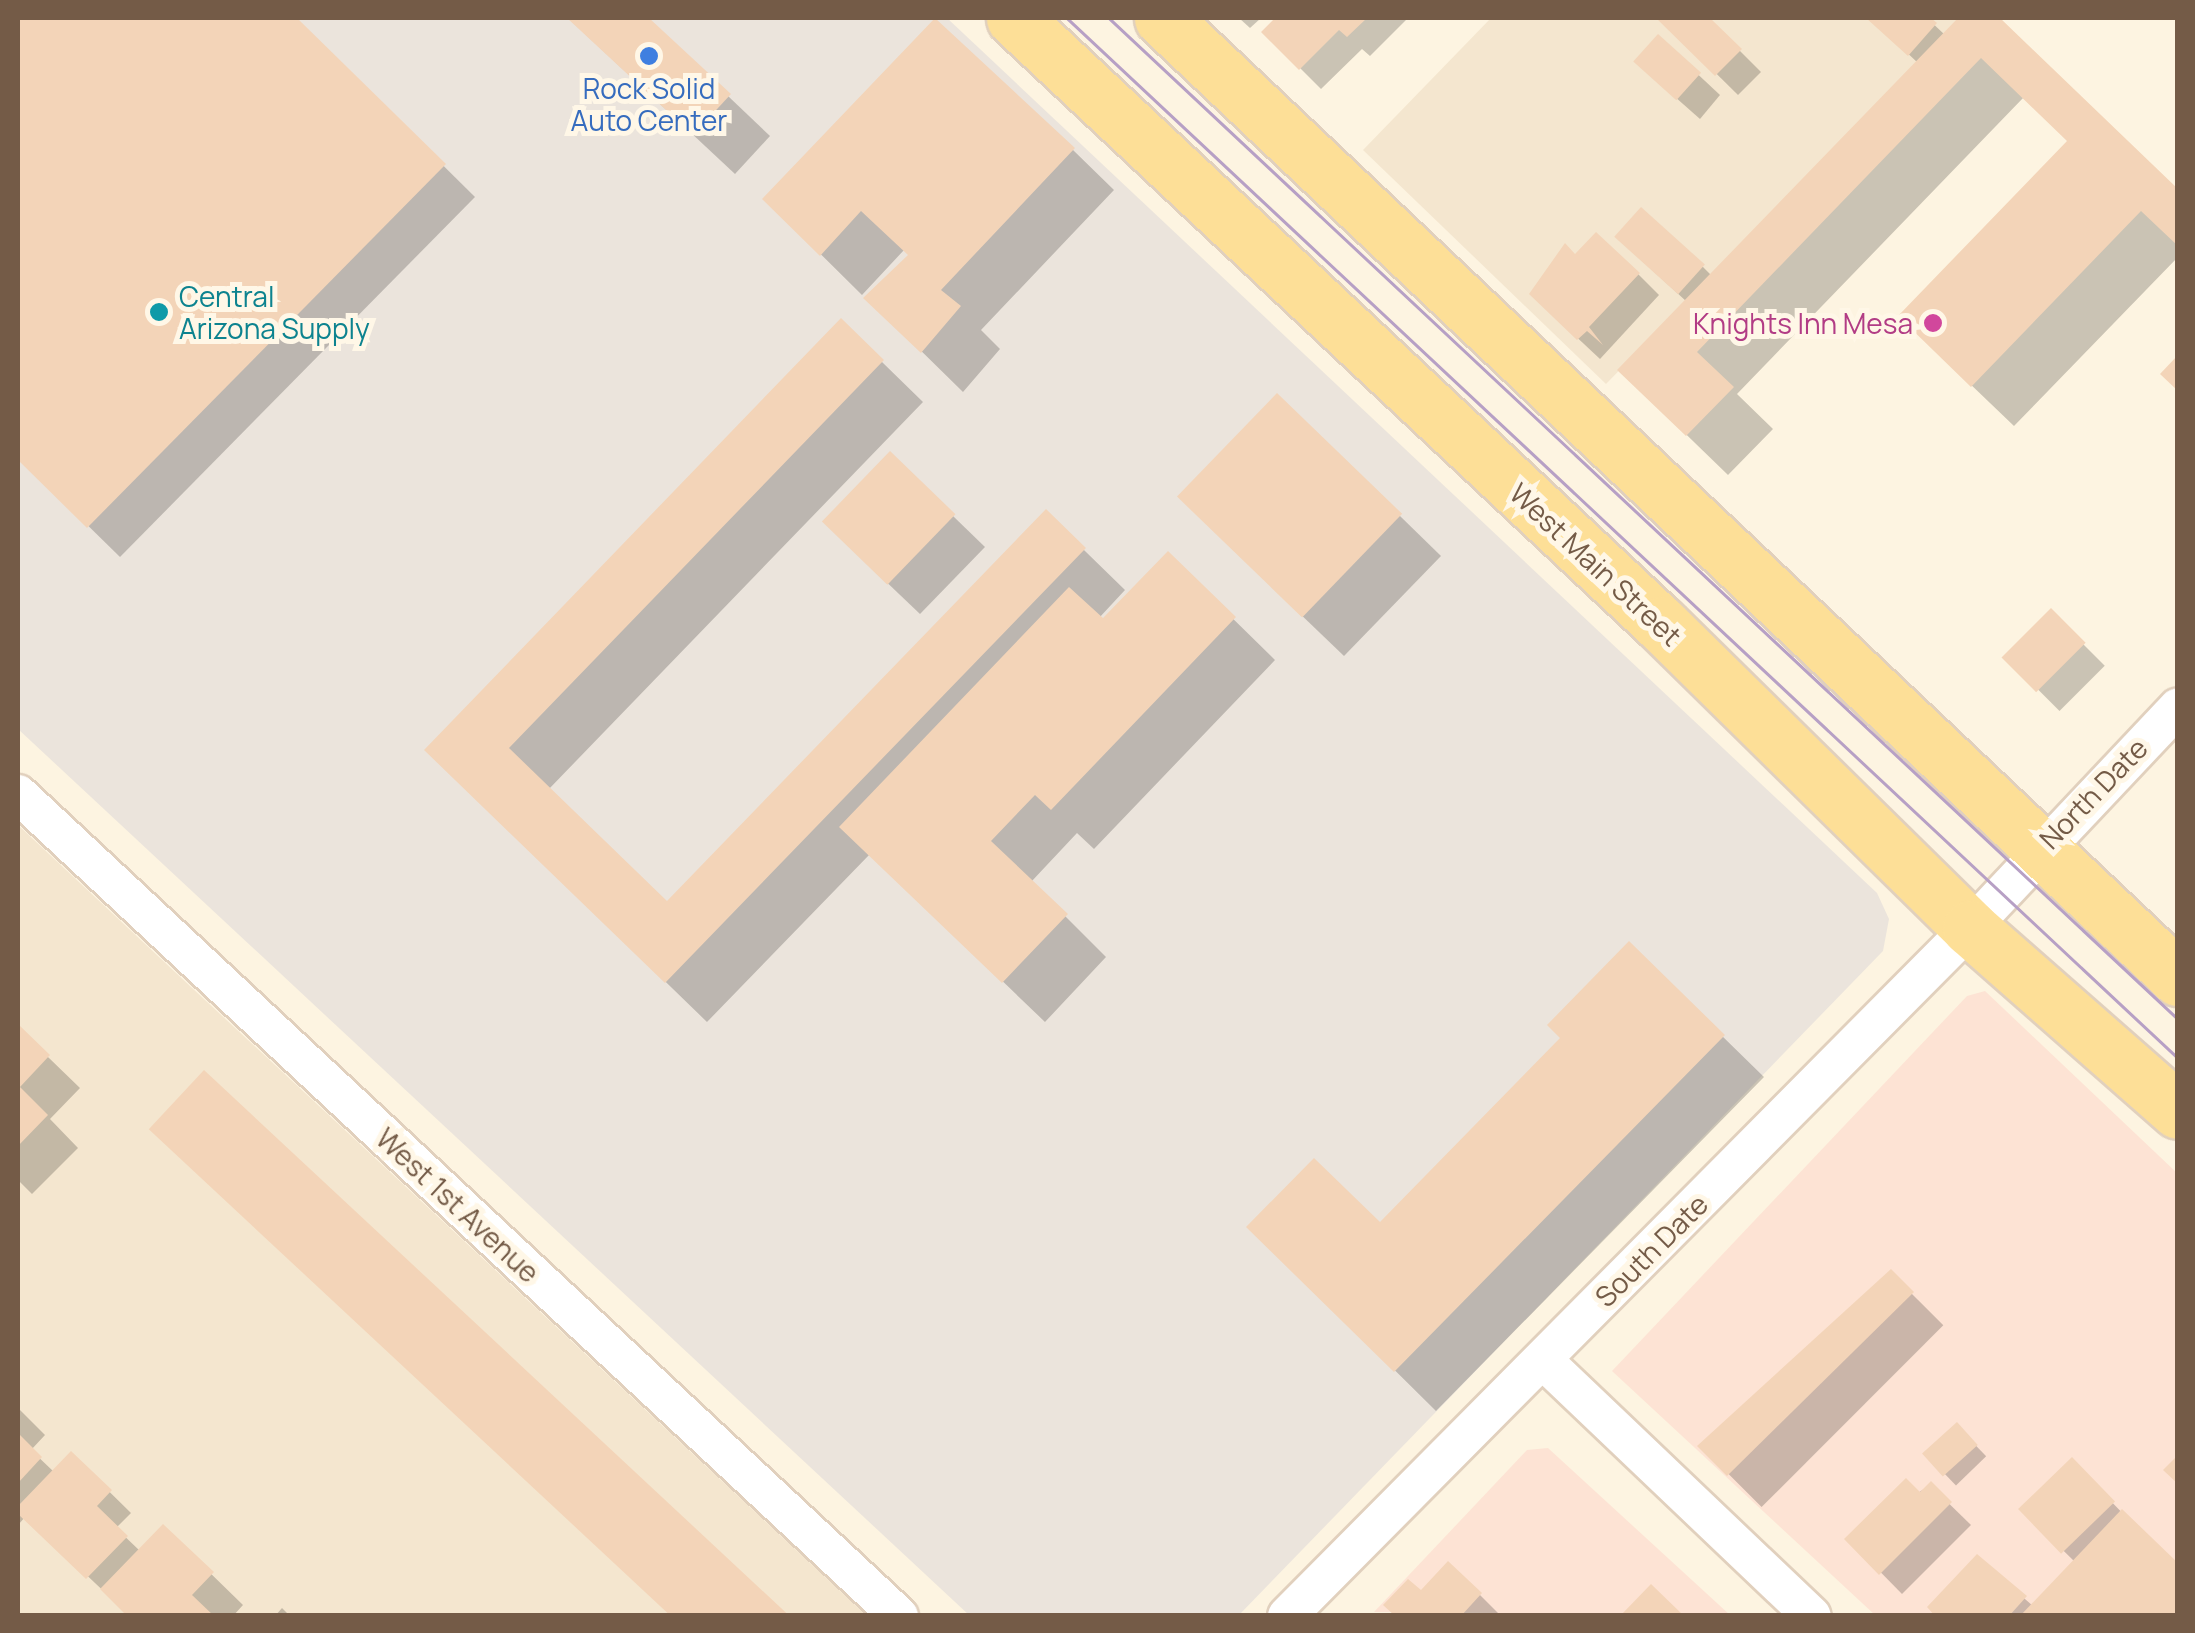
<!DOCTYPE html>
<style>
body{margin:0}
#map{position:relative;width:2195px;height:1633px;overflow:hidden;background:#fdf4e1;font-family:Manrope,sans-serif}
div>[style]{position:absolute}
.residential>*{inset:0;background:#f4e6cf}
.commercial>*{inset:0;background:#fde3d4}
.industrial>*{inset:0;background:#ebe4dc}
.shadow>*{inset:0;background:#0003;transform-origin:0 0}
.building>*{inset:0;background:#f3d4b8;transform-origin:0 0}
.roads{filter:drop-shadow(2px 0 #e1d0bd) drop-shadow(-2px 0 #e1d0bd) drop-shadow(0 2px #e1d0bd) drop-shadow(0 -2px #e1d0bd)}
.minor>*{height:38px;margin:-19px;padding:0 19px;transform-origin:19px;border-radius:19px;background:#fff}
.primary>*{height:55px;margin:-27.5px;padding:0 27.5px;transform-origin:27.5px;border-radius:27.5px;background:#fddf97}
.tram>*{height:2.5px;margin:-1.25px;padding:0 1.25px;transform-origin:1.25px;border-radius:1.25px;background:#b7a0c5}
.dots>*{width:28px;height:28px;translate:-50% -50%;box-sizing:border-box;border:5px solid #fff7e7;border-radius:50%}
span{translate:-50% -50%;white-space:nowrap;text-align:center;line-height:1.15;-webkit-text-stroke:10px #fff7e7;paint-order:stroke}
.shop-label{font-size:28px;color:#366cbe}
.culture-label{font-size:28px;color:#0d838f}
.left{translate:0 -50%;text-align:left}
.hotel-label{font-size:28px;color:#b23c85}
.right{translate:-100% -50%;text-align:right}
.street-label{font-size:28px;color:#745b47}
.frame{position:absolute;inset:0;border:20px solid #745b47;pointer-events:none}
</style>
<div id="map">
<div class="residential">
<i style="clip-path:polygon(1491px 18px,1963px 18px,1606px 384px,1363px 150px)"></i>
<i style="clip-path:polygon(18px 825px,191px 987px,866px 1615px,18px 1615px)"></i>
</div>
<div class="commercial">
<i style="clip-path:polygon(1985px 991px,2177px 1173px,2177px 1615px,1875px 1615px,1612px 1371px,1967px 996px)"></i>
<i style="clip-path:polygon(1548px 1448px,1730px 1615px,1374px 1612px,1527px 1450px)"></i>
</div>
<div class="industrial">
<i style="clip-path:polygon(18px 18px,947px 18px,1877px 893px,1889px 919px,1883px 951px,1239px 1615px,969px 1615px,18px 729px)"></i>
</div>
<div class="shadow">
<i style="clip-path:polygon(18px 18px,294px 18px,475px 197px,120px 557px,18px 457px)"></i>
<i style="clip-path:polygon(568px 18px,646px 18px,770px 136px,735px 174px)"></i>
<i style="clip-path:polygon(1239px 18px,1261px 18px,1250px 28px)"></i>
<i style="clip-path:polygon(1279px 18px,1408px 18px,1370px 56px,1362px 49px,1321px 89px,1264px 32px)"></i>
<i style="clip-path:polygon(1660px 18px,1707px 18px,1761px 72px,1738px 95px)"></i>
<i style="clip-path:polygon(1870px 18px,1927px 18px,1945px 35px,1962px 18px,1997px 18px,2178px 193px,2178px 257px,2014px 426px,1942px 357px,2070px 141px,2024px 97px,1737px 394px,1773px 429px,1728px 475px,1662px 411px,1687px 302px,1638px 257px,1703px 267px,1712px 276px,1918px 63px)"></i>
<i style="clip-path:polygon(1658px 37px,1720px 95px,1700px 119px,1657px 81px)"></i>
<i style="clip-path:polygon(1073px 150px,1114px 190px,981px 330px,1000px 349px,963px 392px,908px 338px,910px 256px,904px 250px,862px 295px,765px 199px)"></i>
<i style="clip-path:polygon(1575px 257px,1638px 274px,1659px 295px,1600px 359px,1553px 315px)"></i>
<i style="clip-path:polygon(841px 322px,923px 402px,548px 790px,667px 904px,1046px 513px,1125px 590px,1099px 618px,1103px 622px,1168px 555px,1275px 660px,1094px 849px,1077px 833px,1031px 882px,1106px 957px,1045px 1022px,870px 854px,707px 1022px,468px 790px)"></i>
<i style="clip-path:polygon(890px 455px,985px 547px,920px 614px,856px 553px)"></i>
<i style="clip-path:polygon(1400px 516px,1441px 556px,1344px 656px,1221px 538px)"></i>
<i style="left:2051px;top:612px;width:76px;height:64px;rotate:45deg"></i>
<i style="clip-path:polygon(1629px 945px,1764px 1077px,1436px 1411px,1250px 1227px,1380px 1226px,1564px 1039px)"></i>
<i style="clip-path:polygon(18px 1028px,80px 1088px,50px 1119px,78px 1148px,32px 1194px,18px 1180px)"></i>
<i style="left:1891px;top:1273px;width:74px;height:257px;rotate:45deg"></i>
<i style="clip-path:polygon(18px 1408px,45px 1435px,31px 1450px,54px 1472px,71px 1454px,131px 1513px,116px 1528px,140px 1551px,163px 1527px,243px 1605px,233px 1616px,130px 1616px,25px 1517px,19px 1524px)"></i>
<i style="left:1957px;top:1426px;width:42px;height:42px;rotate:46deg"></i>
<i style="clip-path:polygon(2072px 1461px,2133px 1524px,2178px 1616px,1938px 1616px,1978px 1558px,2033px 1606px,2075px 1562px,2022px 1510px)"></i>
<i style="clip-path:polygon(1930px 1485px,1971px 1525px,1902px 1594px,1848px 1539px)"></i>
<i style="clip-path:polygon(1449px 1565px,1480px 1595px,1501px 1616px,1398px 1616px)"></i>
<i style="clip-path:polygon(282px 1608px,290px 1616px,275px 1616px)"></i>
</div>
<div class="building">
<i style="clip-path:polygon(18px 18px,297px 18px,446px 164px,87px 528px,18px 460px)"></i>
<i style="clip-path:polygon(567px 18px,649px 18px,731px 94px,693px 135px)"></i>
<i style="clip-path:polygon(935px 18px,1075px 148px,941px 290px,961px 306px,921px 353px,863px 298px,908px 255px,861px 211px,820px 256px,762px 199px)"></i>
<i style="clip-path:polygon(1275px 18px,1367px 18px,1347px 37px,1339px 30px,1299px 70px,1261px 32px)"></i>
<i style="clip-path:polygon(1656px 18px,1710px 18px,1742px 49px,1715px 76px)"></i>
<i style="clip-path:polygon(1866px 18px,1931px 18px,1937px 23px,1908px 56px)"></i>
<i style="clip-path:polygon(1958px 18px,2000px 18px,2178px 189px,2178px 246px,2141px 211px,1971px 387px,1898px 316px,2067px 141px,1981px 58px,1697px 352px,1734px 387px,1686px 436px,1617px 370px)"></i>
<i style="left:1658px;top:34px;width:58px;height:37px;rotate:42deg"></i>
<i style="left:1641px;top:207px;width:86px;height:40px;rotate:42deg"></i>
<i style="clip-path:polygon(1596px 232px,1640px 273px,1589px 327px,1603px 345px,1587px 331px,1577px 340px,1529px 294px,1565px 243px,1575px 254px)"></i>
<i style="clip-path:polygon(841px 318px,884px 360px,509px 748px,667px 901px,1046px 509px,1086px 548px,665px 983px,424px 750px)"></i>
<i style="clip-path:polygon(2178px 355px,2178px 391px,2160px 374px)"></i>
<i style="left:1277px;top:393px;width:174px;height:144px;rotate:44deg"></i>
<i style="left:890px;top:451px;width:91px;height:98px;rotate:44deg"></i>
<i style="clip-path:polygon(1168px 551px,1236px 617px,1051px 810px,1035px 795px,991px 841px,1068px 914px,1002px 983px,839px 827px,1069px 587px,1103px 618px)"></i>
<i style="left:2051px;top:608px;width:49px;height:70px;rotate:45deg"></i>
<i style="clip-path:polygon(1629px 941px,1725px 1035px,1394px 1372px,1246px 1227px,1314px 1158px,1380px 1222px,1560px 1038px,1547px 1025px)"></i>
<i style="clip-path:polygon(18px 1024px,50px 1055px,20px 1087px,48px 1115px,18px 1146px)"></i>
<i style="left:204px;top:1070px;width:797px;height:81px;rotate:43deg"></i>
<i style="clip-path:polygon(1891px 1269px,1914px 1292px,1727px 1476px,1697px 1446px)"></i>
<i style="left:1957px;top:1422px;width:31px;height:47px;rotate:48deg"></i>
<i style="clip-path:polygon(18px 1433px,42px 1457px,18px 1483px)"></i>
<i style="clip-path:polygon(71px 1451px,112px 1490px,97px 1506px,128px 1536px,86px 1579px,18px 1514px,18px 1506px)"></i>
<i style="clip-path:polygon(2178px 1455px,2178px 1484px,2163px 1470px)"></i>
<i style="left:2072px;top:1457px;width:62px;height:75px;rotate:46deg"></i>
<i style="clip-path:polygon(1906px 1478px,1920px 1492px,1931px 1481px,1952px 1502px,1879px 1575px,1844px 1539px)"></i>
<i style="clip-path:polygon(2122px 1509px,2178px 1563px,2178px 1616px,2020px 1616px)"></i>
<i style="clip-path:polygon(163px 1524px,214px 1572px,192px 1595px,214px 1616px,127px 1616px,100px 1589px)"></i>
<i style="clip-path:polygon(1977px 1554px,2027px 1596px,2009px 1616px,1935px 1616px,1927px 1607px)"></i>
<i style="clip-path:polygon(1448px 1561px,1482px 1593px,1461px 1616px,1395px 1616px,1383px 1605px,1408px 1579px,1421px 1590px)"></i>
<i style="clip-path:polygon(1651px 1584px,1684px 1616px,1620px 1616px)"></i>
</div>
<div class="roads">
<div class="minor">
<i style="left:18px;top:794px;width:1205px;rotate:43.02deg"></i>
<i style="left:1543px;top:1360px;width:371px;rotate:43.6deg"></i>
<i style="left:1287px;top:1616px;width:969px;rotate:-45.21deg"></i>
<i style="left:1970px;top:928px;width:303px;rotate:-46.7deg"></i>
</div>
<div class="primary">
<i style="left:1014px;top:18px;width:886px;rotate:43.13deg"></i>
<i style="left:1661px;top:624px;width:433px;rotate:44.5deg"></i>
<i style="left:1970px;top:928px;width:277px;rotate:41.3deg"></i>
<i style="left:1162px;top:18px;width:1398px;rotate:43.38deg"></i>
</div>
</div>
<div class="tram">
<i style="left:1067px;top:18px;width:1522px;rotate:43.11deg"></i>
<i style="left:1109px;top:18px;width:1465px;rotate:43.12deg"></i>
</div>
<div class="dots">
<i style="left:649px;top:56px;background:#3f7fe0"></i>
<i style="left:159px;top:312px;background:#0f9aa8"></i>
<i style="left:1933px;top:323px;background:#d1479c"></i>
</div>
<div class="shop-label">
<span style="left:649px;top:104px">Rock Solid<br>Auto Center</span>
</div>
<div class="culture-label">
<span class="left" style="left:179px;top:312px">Central<br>Arizona Supply</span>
</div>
<div class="hotel-label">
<span class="right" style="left:1913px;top:323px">Knights Inn Mesa</span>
</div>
<div class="street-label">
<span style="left:1596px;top:564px;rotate:43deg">West Main Street</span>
<span style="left:2093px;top:793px;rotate:-46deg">North Date</span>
<span style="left:458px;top:1205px;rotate:43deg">West 1st Avenue</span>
<span style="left:1651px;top:1250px;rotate:-45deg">South Date</span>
</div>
<div class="frame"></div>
</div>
